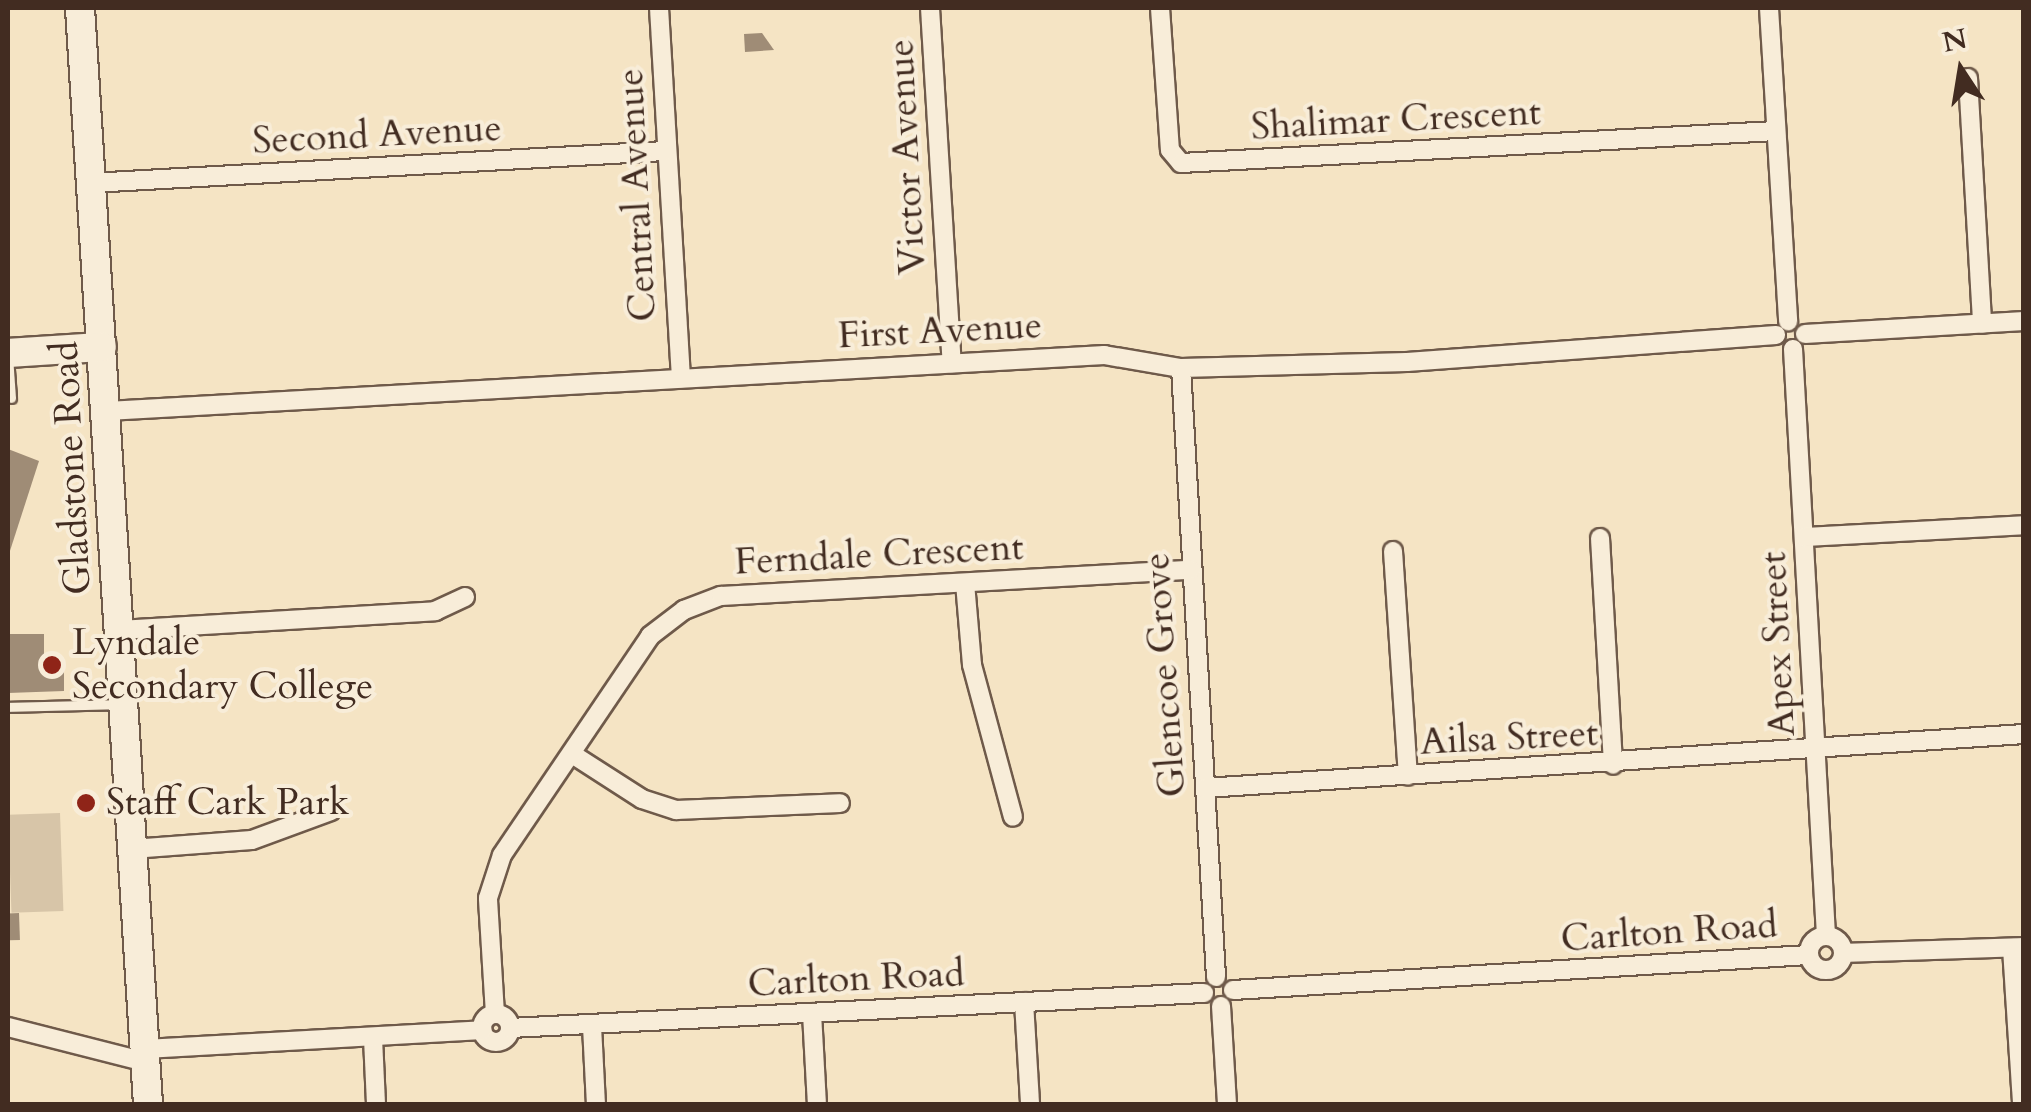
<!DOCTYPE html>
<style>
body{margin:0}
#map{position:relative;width:2031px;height:1112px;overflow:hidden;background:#f5e4c4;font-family:Cardo,serif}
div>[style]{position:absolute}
.green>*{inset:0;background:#d7c5a8;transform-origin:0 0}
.building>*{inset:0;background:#9f8c76;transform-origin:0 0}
.roads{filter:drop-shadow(2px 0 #6f5a4a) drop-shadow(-2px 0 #6f5a4a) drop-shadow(0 2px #6f5a4a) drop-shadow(0 -2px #6f5a4a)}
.service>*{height:9px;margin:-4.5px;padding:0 4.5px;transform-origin:4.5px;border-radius:4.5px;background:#f8edd9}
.minor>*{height:18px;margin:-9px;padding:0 9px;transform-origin:9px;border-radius:9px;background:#f8edd9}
.minor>.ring{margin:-9px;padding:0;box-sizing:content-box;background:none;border:18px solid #f8edd9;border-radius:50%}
.secondary>*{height:28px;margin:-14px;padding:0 14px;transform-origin:14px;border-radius:14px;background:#f8edd9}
.dots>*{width:28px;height:28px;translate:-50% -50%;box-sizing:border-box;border:5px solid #f8edd9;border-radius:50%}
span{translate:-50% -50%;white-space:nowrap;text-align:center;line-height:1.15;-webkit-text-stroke:8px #f8edd9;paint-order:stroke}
.street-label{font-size:38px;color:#422c21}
.poi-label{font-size:38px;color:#422c21}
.left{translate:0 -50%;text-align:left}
.frame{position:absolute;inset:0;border:10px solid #422c21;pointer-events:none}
.north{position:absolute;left:1911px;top:20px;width:100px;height:100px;-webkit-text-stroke:8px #f8edd9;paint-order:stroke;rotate:348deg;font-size:28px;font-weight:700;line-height:40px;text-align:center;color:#422c21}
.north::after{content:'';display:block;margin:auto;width:35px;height:45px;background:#422c21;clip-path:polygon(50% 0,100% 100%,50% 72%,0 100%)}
</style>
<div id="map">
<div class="green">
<i style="left:60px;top:813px;width:98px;height:52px;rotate:88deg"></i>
</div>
<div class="building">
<i style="clip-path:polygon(762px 33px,774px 50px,745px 52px,744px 34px)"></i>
<i style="clip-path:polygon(8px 449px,39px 461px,8px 557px)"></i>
<i style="clip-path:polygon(8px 634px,44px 634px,44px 659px,64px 659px,64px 691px,8px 693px)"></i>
<i style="left:19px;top:913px;width:27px;height:11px;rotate:88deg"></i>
</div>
<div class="roads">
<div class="service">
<i style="left:8px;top:356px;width:42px;rotate:85.9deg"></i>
<i style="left:8px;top:707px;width:113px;rotate:-1.5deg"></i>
</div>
<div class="minor">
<i style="left:659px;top:8px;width:371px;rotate:86.6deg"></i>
<i style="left:930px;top:8px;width:356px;rotate:86.5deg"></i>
<i style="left:1160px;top:8px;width:142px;rotate:86deg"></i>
<i style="left:1170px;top:150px;width:17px;rotate:50deg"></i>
<i style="left:1181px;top:163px;width:595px;rotate:-3.08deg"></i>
<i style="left:1769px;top:8px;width:314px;rotate:86.5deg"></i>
<i style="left:1968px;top:78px;width:246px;rotate:86.7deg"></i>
<i style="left:91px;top:183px;width:576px;rotate:-3.19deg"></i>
<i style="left:1805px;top:334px;width:219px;rotate:-3.4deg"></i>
<i style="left:1793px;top:349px;width:588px;rotate:86.78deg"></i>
<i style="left:1181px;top:368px;width:610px;rotate:86.71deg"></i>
<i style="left:107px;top:411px;width:999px;rotate:-3.21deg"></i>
<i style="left:1104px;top:355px;width:78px;rotate:9.6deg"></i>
<i style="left:1181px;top:368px;width:226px;rotate:-1.5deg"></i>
<i style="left:1407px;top:362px;width:370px;rotate:-4.2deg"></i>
<i style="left:1805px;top:537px;width:219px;rotate:-3.1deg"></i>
<i style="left:1600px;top:538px;width:227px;rotate:86.7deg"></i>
<i style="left:1393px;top:551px;width:225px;rotate:86.2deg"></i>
<i style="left:965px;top:583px;width:82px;rotate:85.1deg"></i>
<i style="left:972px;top:665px;width:157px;rotate:74.9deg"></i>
<i style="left:119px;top:630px;width:317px;rotate:-3.4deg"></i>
<i style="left:435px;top:611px;width:33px;rotate:-25deg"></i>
<i style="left:572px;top:754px;width:83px;rotate:32.7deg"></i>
<i style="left:642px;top:799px;width:36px;rotate:18deg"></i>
<i style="left:676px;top:810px;width:164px;rotate:-2.4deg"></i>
<i style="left:1205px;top:788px;width:821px;rotate:-3.77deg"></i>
<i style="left:132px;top:849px;width:120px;rotate:-4.3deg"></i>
<i style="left:252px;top:840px;width:84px;rotate:-20.2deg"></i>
<i class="ring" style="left:1809px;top:936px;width:16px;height:16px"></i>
<i style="left:2012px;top:948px;width:156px;rotate:86.3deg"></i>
<i style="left:1843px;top:953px;width:181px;rotate:-1.9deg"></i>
<i style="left:1233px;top:990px;width:577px;rotate:-3.48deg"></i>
<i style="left:1024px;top:1002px;width:102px;rotate:86.6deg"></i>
<i style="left:1221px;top:1006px;width:98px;rotate:86.5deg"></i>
<i style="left:812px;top:1013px;width:91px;rotate:86.9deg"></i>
<i style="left:495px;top:1014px;width:116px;rotate:-93.5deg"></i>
<i style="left:488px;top:898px;width:45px;rotate:-72deg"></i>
<i style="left:502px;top:855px;width:264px;rotate:-55.9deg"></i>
<i style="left:650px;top:636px;width:43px;rotate:-37.4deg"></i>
<i style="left:684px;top:610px;width:40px;rotate:-21deg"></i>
<i style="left:721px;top:596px;width:470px;rotate:-3.2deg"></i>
<i class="ring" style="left:482px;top:1014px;width:10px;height:10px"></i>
<i style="left:592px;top:1026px;width:78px;rotate:87.1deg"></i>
<i style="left:8px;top:1027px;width:141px;rotate:14.3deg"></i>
<i style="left:510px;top:1028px;width:695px;rotate:-2.89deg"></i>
<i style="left:373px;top:1038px;width:66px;rotate:87.4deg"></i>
<i style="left:145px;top:1049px;width:338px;rotate:-3.2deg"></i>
</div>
<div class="secondary">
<i style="left:80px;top:8px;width:1098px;rotate:86.45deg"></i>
<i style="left:8px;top:353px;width:94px;rotate:-3.7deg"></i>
</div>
</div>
<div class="dots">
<i style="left:52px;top:665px;background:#8f2418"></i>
<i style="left:86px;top:803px;background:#8f2418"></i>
</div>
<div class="street-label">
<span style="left:1396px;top:120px;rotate:-3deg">Shalimar Crescent</span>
<span style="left:377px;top:135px;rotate:-3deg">Second Avenue</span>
<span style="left:907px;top:157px;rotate:-93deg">Victor Avenue</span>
<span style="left:637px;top:195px;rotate:-93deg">Central Avenue</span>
<span style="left:940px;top:331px;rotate:-3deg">First Avenue</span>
<span style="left:72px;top:468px;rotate:-93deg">Gladstone Road</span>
<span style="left:879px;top:555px;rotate:-3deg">Ferndale Crescent</span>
<span style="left:1778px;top:644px;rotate:-93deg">Apex Street</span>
<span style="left:1165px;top:675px;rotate:-94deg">Glencoe Grove</span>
<span style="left:1509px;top:738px;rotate:-3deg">Ailsa Street</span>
<span style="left:1669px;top:932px;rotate:-4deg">Carlton Road</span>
<span style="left:856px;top:979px;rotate:-3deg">Carlton Road</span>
</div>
<div class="poi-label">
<span class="left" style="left:72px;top:665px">Lyndale<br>Secondary College</span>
<span class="left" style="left:106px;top:803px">Staff Cark Park</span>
</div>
<div class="frame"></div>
<div class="north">N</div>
</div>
